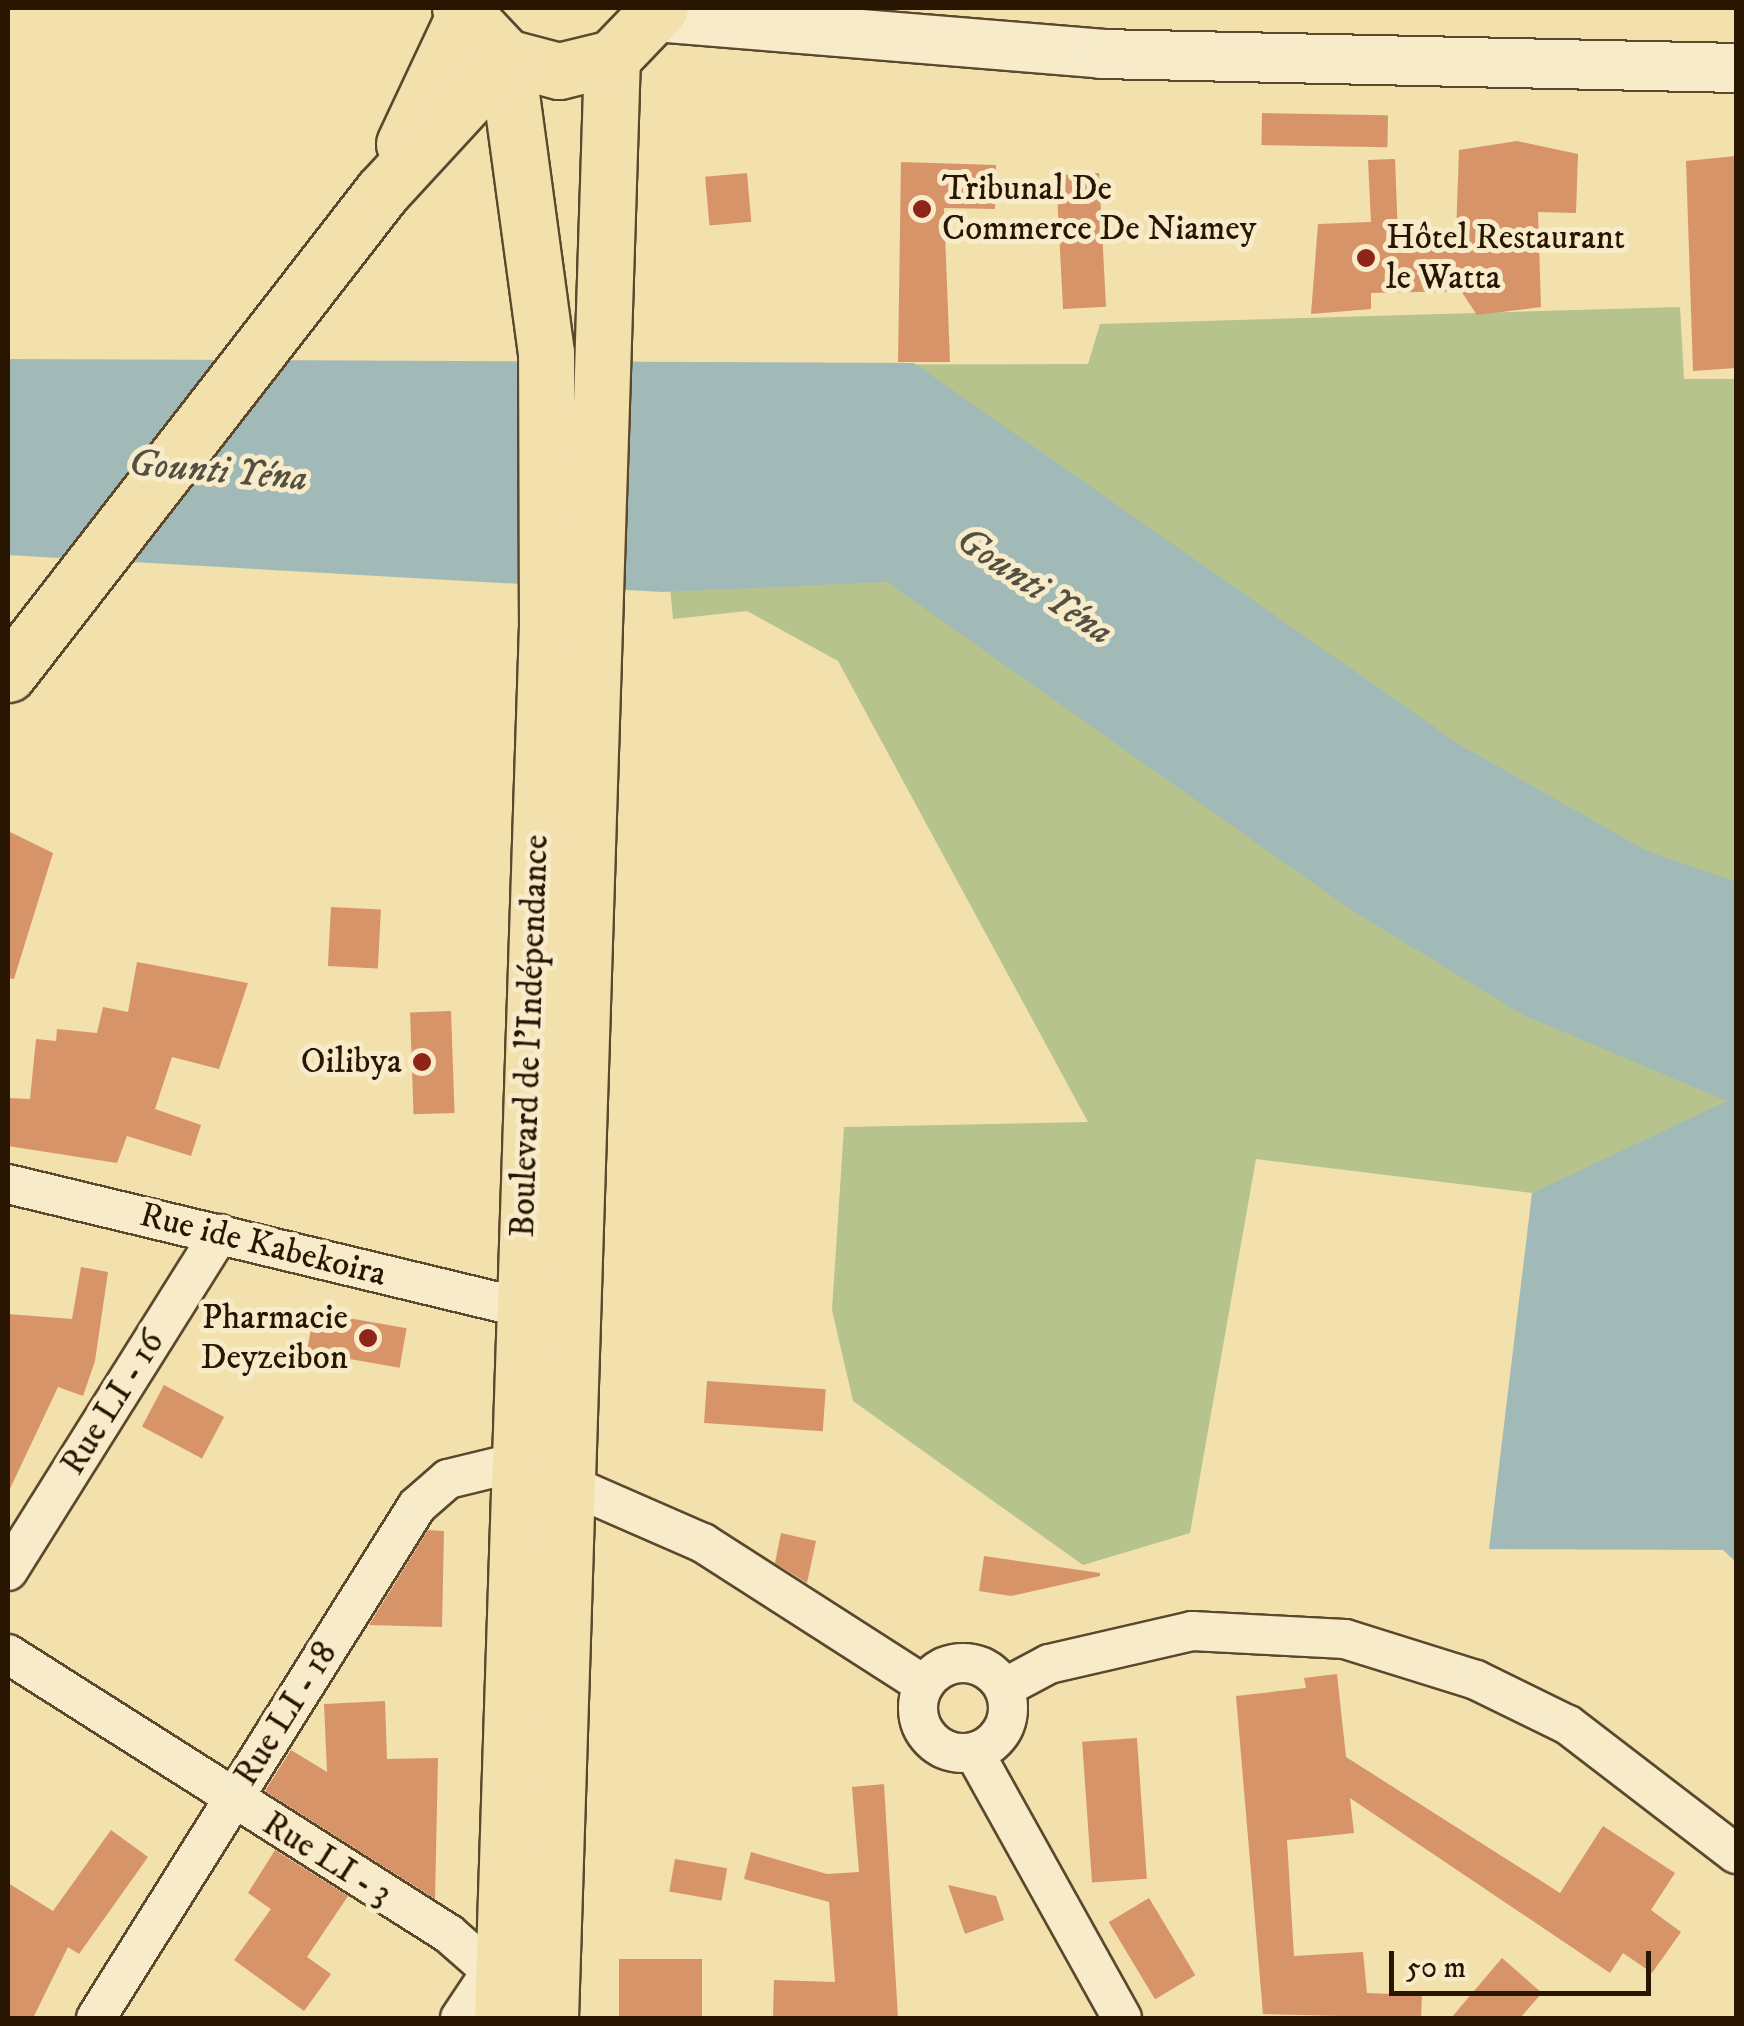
<!DOCTYPE html>
<meta charset="utf-8">
<style>
body{margin:0}
#map{position:relative;width:1744px;height:2026px;overflow:hidden;background:#f2e0ad;font-family:"IM FELL DW Pica",serif}
div>[style]{position:absolute}
.green>*{inset:0;background:#b7c38d}
.water>*{inset:0;background:#a2bab7}
.building>*{inset:0;background:#d79468;transform-origin:0 0}
.roads{filter:drop-shadow(2px 0 #5b482d) drop-shadow(-2px 0 #5b482d) drop-shadow(0 2px #5b482d) drop-shadow(0 -2px #5b482d)}
.minor>*{height:38px;margin:-19px;padding:0 19px;transform-origin:19px;border-radius:19px;background:#f7ebca}
.minor>.ring{margin:-19px;padding:0;box-sizing:content-box;background:none;border:38px solid #f7ebca;border-radius:50%}
.tertiary>*{height:48px;margin:-24px;padding:0 24px;transform-origin:24px;border-radius:24px;background:#f7ebca}
.primary>*{height:55px;margin:-27.5px;padding:0 27.5px;transform-origin:27.5px;border-radius:27.5px;background:#f2e0ad}
.trunk>*{height:55px;margin:-27.5px;padding:0 27.5px;transform-origin:27.5px;border-radius:27.5px;background:#f2e0ad}
.dots>*{width:28px;height:28px;translate:-50% -50%;box-sizing:border-box;border:5px solid #f7ebca;border-radius:50%}
span{translate:-50% -50%;white-space:nowrap;text-align:center;line-height:1.15;-webkit-text-stroke:10px #f7ebca;paint-order:stroke}
.poi-label{font-size:35px;color:#291602}
.left{translate:0 -50%;text-align:left}
.right{translate:-100% -50%;text-align:right}
.street-label{font-size:35px;color:#291602}
.water-label{font-size:38px;color:#534f41;font-style:italic}
.frame{position:absolute;inset:0;border:10px solid #291602;pointer-events:none}
.scale{position:absolute;left:1389px;top:1951px;width:262px;height:45px;box-sizing:border-box;border:5px solid #291602;border-top:0;padding-left:12px;font-size:30px;line-height:35px;white-space:nowrap;color:#291602;-webkit-text-stroke:8px #f7ebca;paint-order:stroke}
</style>
<div id="map">
<div class="green">
<i style="clip-path:polygon(1680px 307px,1684px 379px,1736px 379px,1736px 1104px,1532px 1193px,1256px 1159px,1190px 1533px,1083px 1565px,853px 1401px,832px 1310px,844px 1127px,1088px 1122px,838px 661px,747px 611px,673px 619px,650px 365px,1088px 364px,1100px 324px)"></i>
</div>
<div class="water">
<i style="clip-path:polygon(8px 359px,914px 363px,1460px 745px,1645px 850px,1736px 882px,1736px 1562px,1723px 1550px,1489px 1549px,1532px 1193px,1727px 1101px,1523px 1015px,1350px 909px,887px 582px,662px 592px,8px 555px)"></i>
</div>
<div class="building">
<i style="left:1262px;top:113px;width:126px;height:32px;rotate:1deg"></i>
<i style="clip-path:polygon(1517px 141px,1578px 154px,1576px 213px,1538px 212px,1541px 307px,1477px 315px,1461px 291px,1371px 293px,1371px 309px,1311px 314px,1318px 224px,1371px 222px,1368px 160px,1395px 159px,1398px 236px,1456px 235px,1459px 150px)"></i>
<i style="clip-path:polygon(1736px 156px,1736px 368px,1693px 371px,1686px 161px)"></i>
<i style="clip-path:polygon(901px 162px,996px 165px,995px 209px,944px 208px,950px 362px,898px 362px)"></i>
<i style="left:747px;top:173px;width:49px;height:42px;rotate:85deg"></i>
<i style="left:1099px;top:173px;width:134px;height:43px;rotate:87deg"></i>
<i style="clip-path:polygon(8px 831px,53px 853px,14px 979px,8px 978px)"></i>
<i style="left:331px;top:907px;width:50px;height:59px;rotate:3deg"></i>
<i style="clip-path:polygon(137px 962px,248px 983px,219px 1069px,172px 1057px,155px 1109px,201px 1125px,191px 1156px,127px 1136px,117px 1163px,8px 1146px,8px 1098px,30px 1099px,36px 1039px,56px 1041px,57px 1029px,97px 1033px,103px 1007px,128px 1012px)"></i>
<i style="left:451px;top:1011px;width:102px;height:41px;rotate:88deg"></i>
<i style="clip-path:polygon(81px 1267px,108px 1272px,95px 1361px,83px 1396px,58px 1387px,8px 1493px,8px 1314px,72px 1319px)"></i>
<i style="left:314px;top:1312px;width:94px;height:40px;rotate:10deg"></i>
<i style="left:707px;top:1381px;width:119px;height:42px;rotate:4deg"></i>
<i style="left:164px;top:1385px;width:68px;height:47px;rotate:28deg"></i>
<i style="clip-path:polygon(428px 1530px,444px 1531px,442px 1627px,369px 1625px)"></i>
<i style="clip-path:polygon(781px 1533px,816px 1541px,807px 1583px,775px 1563px)"></i>
<i style="clip-path:polygon(984px 1556px,1100px 1573px,1100px 1576px,1011px 1596px,979px 1591px)"></i>
<i style="clip-path:polygon(1337px 1674px,1346px 1757px,1560px 1893px,1603px 1826px,1675px 1873px,1651px 1910px,1681px 1932px,1652px 1973px,1623px 1953px,1610px 1973px,1350px 1798px,1354px 1833px,1287px 1840px,1294px 1956px,1363px 1952px,1367px 1993px,1422px 1995px,1421px 2018px,1263px 2014px,1236px 1696px,1306px 1688px,1304px 1678px)"></i>
<i style="clip-path:polygon(385px 1701px,387px 1759px,438px 1758px,435px 1899px,265px 1791px,291px 1750px,327px 1772px,324px 1704px)"></i>
<i style="left:1137px;top:1738px;width:141px;height:55px;rotate:86deg"></i>
<i style="clip-path:polygon(884px 1784px,898px 2018px,773px 2018px,774px 1980px,835px 1982px,829px 1902px,744px 1879px,751px 1852px,827px 1874px,859px 1872px,852px 1787px)"></i>
<i style="clip-path:polygon(111px 1830px,148px 1857px,79px 1954px,68px 1947px,33px 2018px,8px 2018px,8px 1883px,53px 1911px)"></i>
<i style="clip-path:polygon(275px 1850px,348px 1896px,307px 1957px,331px 1974px,304px 2011px,234px 1960px,271px 1909px,248px 1893px)"></i>
<i style="left:675px;top:1859px;width:53px;height:33px;rotate:10deg"></i>
<i style="clip-path:polygon(948px 1885px,996px 1896px,1004px 1920px,965px 1934px)"></i>
<i style="left:1149px;top:1898px;width:90px;height:47px;rotate:59deg"></i>
<i style="clip-path:polygon(1502px 1958px,1542px 1993px,1520px 2018px,1451px 2018px)"></i>
<i style="left:619px;top:1959px;width:83px;height:59px"></i>
</div>
<div class="roads">
<div class="minor">
<i style="left:8px;top:1184px;width:526px;rotate:13.53deg"></i>
<i style="left:570px;top:1485px;width:145px;rotate:23.6deg"></i>
<i style="left:703px;top:1543px;width:263px;rotate:32.7deg"></i>
<i style="left:8px;top:1571px;width:398px;rotate:-57.9deg"></i>
<i style="left:8px;top:1654px;width:522px;rotate:32.41deg"></i>
<i style="left:449px;top:1934px;width:44px;rotate:41.3deg"></i>
<i style="left:482px;top:1963px;width:40px;rotate:60.3deg"></i>
<i class="ring" style="left:918px;top:1663px;width:52px;height:52px"></i>
<i style="left:1004px;top:1688px;width:51px;rotate:-28.1deg"></i>
<i style="left:1049px;top:1664px;width:147px;rotate:-13deg"></i>
<i style="left:1192px;top:1631px;width:153px;rotate:3deg"></i>
<i style="left:1345px;top:1639px;width:137px;rotate:17.4deg"></i>
<i style="left:1476px;top:1680px;width:102px;rotate:26.1deg"></i>
<i style="left:1568px;top:1725px;width:212px;rotate:37.5deg"></i>
<i style="left:974px;top:1752px;width:304px;rotate:60.9deg"></i>
<i style="left:96px;top:2018px;width:604px;rotate:-57.91deg"></i>
<i style="left:417px;top:1506px;width:41px;rotate:-41.1deg"></i>
<i style="left:448px;top:1479px;width:72px;rotate:-13.7deg"></i>
<i style="left:460px;top:2018px;width:54px;rotate:-56.3deg"></i>
</div>
<div class="tertiary">
<i style="left:655px;top:17px;width:448px;rotate:4.7deg"></i>
<i style="left:1101px;top:54px;width:635px;rotate:1.26deg"></i>
</div>
<div class="primary">
<i style="left:502px;top:2018px;width:1391px;rotate:-88.15deg"></i>
<i style="left:547px;top:628px;width:275px;rotate:-90.2deg"></i>
<i style="left:546px;top:353px;width:299px;rotate:-97.7deg"></i>
<i style="left:550px;top:2018px;width:1961px;rotate:-88.19deg"></i>
</div>
<div class="trunk">
<i style="left:460px;top:8px;width:67px;rotate:46.8deg"></i>
<i style="left:506px;top:57px;width:55px;rotate:14.8deg"></i>
<i style="left:559px;top:71px;width:55px;rotate:-13.8deg"></i>
<i style="left:612px;top:58px;width:69px;rotate:-46.2deg"></i>
<i style="left:404px;top:144px;width:141px;rotate:-64.9deg"></i>
<i style="left:8px;top:674px;width:610px;rotate:-52.19deg"></i>
<i style="left:382px;top:192px;width:183px;rotate:-47.4deg"></i>
</div>
</div>
<div class="dots">
<i style="left:922px;top:209px;background:#8f2418"></i>
<i style="left:1366px;top:258px;background:#8f2418"></i>
<i style="left:422px;top:1062px;background:#8f2418"></i>
<i style="left:368px;top:1338px;background:#8f2418"></i>
</div>
<div class="poi-label">
<span class="left" style="left:942px;top:209px">Tribunal De<br>Commerce De Niamey</span>
<span class="left" style="left:1386px;top:258px">Hôtel Restaurant<br>le Watta</span>
<span class="right" style="left:402px;top:1062px">Oilibya</span>
<span class="right" style="left:348px;top:1338px">Pharmacie<br>Deyzeibon</span>
</div>
<div class="street-label">
<span style="left:530px;top:1036px;rotate:-88deg">Boulevard de l'Indépendance</span>
<span style="left:263px;top:1245px;rotate:14deg">Rue ide Kabekoira</span>
<span style="left:113px;top:1403px;rotate:-58deg">Rue LI - 16</span>
<span style="left:286px;top:1714px;rotate:-58deg">Rue LI - 18</span>
<span style="left:327px;top:1859px;rotate:32deg">Rue LI - 3</span>
</div>
<div class="water-label">
<span style="left:218px;top:472px;rotate:5deg">Gounti Yéna</span>
<span style="left:1034px;top:587px;rotate:34deg">Gounti Yéna</span>
</div>
<div class="frame"></div>
<div class="scale">50 m</div>
</div>
